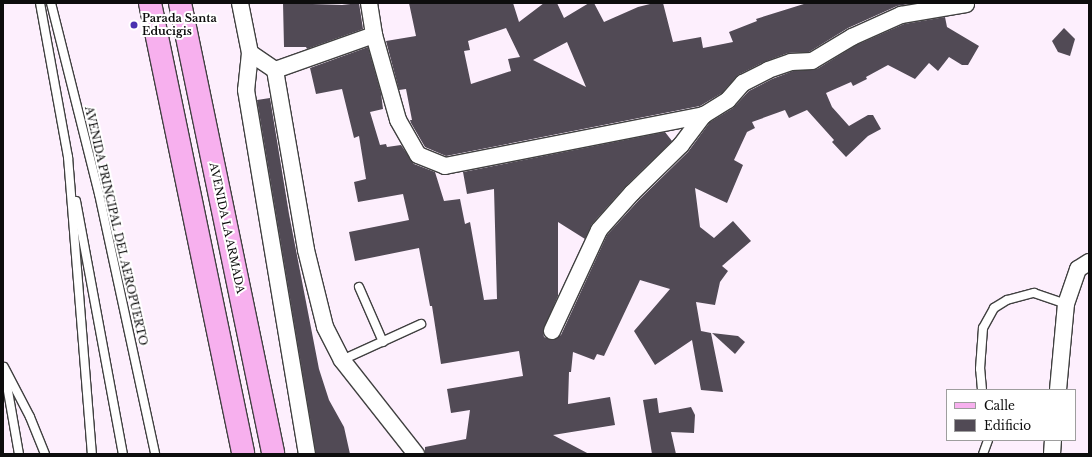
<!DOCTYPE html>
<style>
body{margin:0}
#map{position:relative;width:1092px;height:457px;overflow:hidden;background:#fdeffd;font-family:"Libre Baskerville",serif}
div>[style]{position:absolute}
.building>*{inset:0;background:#514a55}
.roads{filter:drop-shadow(1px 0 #404040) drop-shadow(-1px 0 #404040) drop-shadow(0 1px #404040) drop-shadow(0 -1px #404040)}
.service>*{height:8px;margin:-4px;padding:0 4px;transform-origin:4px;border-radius:4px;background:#fff}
.minor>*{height:16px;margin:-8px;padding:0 8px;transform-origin:8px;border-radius:8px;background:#fff}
.secondary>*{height:22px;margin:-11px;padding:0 11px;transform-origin:11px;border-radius:11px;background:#f7b0ee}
.dots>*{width:11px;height:11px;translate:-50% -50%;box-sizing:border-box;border:2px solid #fff;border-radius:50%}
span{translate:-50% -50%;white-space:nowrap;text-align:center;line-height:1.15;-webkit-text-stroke:4px #fff;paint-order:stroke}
.poi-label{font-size:11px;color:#0d0d0d;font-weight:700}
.left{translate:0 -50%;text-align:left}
.street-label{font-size:11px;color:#0d0d0d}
.frame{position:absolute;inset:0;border:4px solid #0d0d0d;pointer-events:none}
.legend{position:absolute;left:946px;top:389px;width:130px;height:52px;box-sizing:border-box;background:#fff;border:1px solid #9e9e9e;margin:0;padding:5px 7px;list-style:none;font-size:12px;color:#0d0d0d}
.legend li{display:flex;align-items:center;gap:8px;height:20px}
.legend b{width:20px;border:1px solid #9e9e9e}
</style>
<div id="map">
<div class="building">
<i style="clip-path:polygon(283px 3px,342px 5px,359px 3px,363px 29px,307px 49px,306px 47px,284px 47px)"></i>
<i style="clip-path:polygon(evenodd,409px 3px,513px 3px,519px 22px,544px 3px,557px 3px,564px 18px,589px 3px,594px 3px,604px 22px,638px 7px,654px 3px,663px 3px,673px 42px,701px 37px,703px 48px,733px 42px,729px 32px,757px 21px,756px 19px,807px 3px,915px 3px,897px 6px,848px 28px,809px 52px,788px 53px,764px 62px,738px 75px,722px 93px,700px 106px,446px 156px,425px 147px,411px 123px,410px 120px,412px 120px,406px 89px,399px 90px,386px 41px,416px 36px,409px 3px,506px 28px,520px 57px,508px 59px,511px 71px,471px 84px,464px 51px,470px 50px,468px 41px,506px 28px,409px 3px,567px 42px,586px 87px,533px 60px,567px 42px)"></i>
<i style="clip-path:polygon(945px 17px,947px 27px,979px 46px,968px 65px,962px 65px,949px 57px,938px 71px,929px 63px,915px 79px,888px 65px,866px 77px,867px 79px,853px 86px,851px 82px,826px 93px,832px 107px,849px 126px,868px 115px,873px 115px,881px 129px,868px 136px,846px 157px,832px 142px,834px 140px,807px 110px,789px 118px,785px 110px,752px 122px,755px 128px,747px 132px,734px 160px,743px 165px,727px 203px,695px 188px,700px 227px,714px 238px,733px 221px,751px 241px,722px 266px,728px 271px,720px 282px,715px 305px,696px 302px,701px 331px,711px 333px,723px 392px,701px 390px,692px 340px,655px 365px,634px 331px,670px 289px,640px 280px,604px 356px,597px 354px,594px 360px,573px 352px,571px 372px,569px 372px,568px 404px,610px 397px,615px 425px,553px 435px,589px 454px,425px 454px,425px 447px,466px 439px,470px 410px,451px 413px,447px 389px,523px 376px,519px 351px,441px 364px,432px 306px,430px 306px,419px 248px,355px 261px,349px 232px,409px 220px,403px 194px,358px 202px,354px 182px,366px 179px,359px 136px,354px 138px,342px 89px,316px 94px,310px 68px,368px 47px,381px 93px,383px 109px,370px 112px,380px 145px,386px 144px,387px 147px,401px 145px,414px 164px,435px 172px,444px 201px,460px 199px,465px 224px,470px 222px,484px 300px,497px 299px,494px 189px,467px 194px,463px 172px,665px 132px,672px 141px,625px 187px,592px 224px,585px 239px,558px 222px,558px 296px,543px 331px,544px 337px,552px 340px,561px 335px,607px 235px,639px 200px,688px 152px,710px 122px,733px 108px,749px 91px,772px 79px,793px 71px,817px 69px,856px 45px,904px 24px)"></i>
<i style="clip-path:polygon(1064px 28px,1075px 39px,1070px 56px,1058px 52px,1052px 41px)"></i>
<i style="clip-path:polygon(270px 98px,289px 214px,319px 369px,329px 400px,344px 427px,350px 454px,316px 454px,257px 100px)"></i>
<i style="clip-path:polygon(712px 333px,738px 336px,745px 342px,735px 354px)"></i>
<i style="clip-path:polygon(657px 398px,659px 413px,691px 407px,695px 415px,694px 433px,671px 432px,676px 454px,652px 454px,643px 400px)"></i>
</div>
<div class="roads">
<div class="service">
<i style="left:40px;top:3px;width:157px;rotate:79.7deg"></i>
<i style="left:68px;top:157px;width:298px;rotate:85.4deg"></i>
<i style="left:51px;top:3px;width:197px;rotate:75.9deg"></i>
<i style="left:99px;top:194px;width:266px;rotate:77.8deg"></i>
<i style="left:76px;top:201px;width:257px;rotate:79.5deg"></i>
<i style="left:359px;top:287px;width:60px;rotate:66.4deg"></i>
<i style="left:342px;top:360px;width:87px;rotate:-24.5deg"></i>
<i style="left:4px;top:367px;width:56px;rotate:62.5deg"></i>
<i style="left:30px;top:417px;width:40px;rotate:68deg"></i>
<i style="left:5px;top:374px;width:81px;rotate:80.1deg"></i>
<i style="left:982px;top:390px;width:21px;rotate:-95deg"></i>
<i style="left:980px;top:369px;width:41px;rotate:-85.8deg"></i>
<i style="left:983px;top:328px;width:23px;rotate:-61deg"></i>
<i style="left:994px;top:308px;width:15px;rotate:-32deg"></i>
<i style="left:1007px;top:300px;width:28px;rotate:-15deg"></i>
<i style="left:1034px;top:293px;width:34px;rotate:19deg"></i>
<i style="left:983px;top:454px;width:15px;rotate:-70deg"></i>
</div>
<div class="minor">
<i style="left:240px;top:3px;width:51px;rotate:78.7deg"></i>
<i style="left:250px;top:53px;width:37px;rotate:96deg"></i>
<i style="left:246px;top:90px;width:369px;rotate:80.5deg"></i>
<i style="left:369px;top:3px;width:32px;rotate:81deg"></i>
<i style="left:374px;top:35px;width:88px;rotate:74.2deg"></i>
<i style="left:398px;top:120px;width:40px;rotate:60.3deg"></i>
<i style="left:418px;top:155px;width:29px;rotate:22deg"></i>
<i style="left:445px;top:166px;width:264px;rotate:-11.1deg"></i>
<i style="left:704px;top:115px;width:28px;rotate:-32deg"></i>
<i style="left:728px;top:100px;width:23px;rotate:-49deg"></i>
<i style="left:743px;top:83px;width:28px;rotate:-27deg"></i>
<i style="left:768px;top:70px;width:24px;rotate:-19deg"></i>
<i style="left:791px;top:62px;width:21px;rotate:-3deg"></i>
<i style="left:812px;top:61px;width:47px;rotate:-31deg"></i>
<i style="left:852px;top:37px;width:54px;rotate:-24.2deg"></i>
<i style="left:901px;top:15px;width:66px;rotate:-9.6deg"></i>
<i style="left:250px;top:53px;width:30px;rotate:34deg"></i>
<i style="left:275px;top:70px;width:105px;rotate:-19.5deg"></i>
<i style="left:275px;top:70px;width:183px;rotate:80.2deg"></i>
<i style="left:306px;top:250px;width:79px;rotate:76.1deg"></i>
<i style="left:325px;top:327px;width:37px;rotate:63deg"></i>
<i style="left:342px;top:360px;width:120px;rotate:51.8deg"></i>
<i style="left:552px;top:331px;width:111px;rotate:-65deg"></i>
<i style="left:599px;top:230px;width:50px;rotate:-48.3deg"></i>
<i style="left:632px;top:193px;width:69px;rotate:-44.4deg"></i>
<i style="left:681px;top:145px;width:38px;rotate:-53deg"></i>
<i style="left:1058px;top:390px;width:86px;rotate:-84.7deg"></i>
<i style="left:1066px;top:304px;width:37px;rotate:-71deg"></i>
<i style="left:1078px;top:269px;width:13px;rotate:-32deg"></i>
<i style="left:1052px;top:454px;width:14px;rotate:-86deg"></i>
</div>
<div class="secondary">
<i style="left:150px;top:3px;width:460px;rotate:78.3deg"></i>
<i style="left:180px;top:3px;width:460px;rotate:78.3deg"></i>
</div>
</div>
<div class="dots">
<i style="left:134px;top:25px;background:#4a32b0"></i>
</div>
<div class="poi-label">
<span class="left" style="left:142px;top:25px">Parada Santa<br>Educigis</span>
</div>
<div class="street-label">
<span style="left:116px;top:226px;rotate:77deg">AVENIDA PRINCIPAL DEL AEROPUERTO</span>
<span style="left:227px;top:228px;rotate:78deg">AVENIDA LA ARMADA</span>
</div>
<div class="frame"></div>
<ul class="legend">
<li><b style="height:5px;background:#f7b0ee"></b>Calle</li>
<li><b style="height:11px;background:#514a55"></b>Edificio</li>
</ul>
</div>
